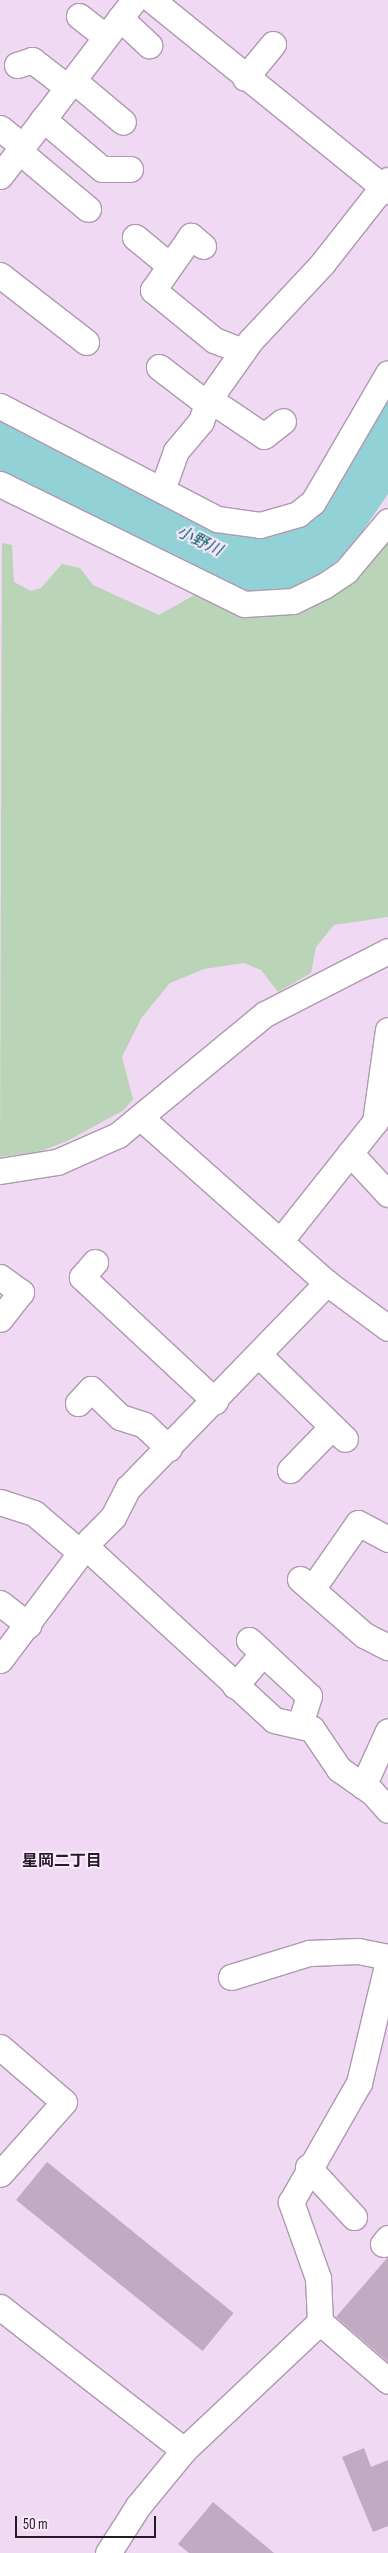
<!DOCTYPE html>
<meta charset="utf-8">
<style>
body{margin:0}
#map{position:relative;width:388px;height:2553px;overflow:hidden;background:#f0d9f2;font-family:"Sofia Sans Condensed","Noto Sans JP",sans-serif}
div>[style]{position:absolute}
.green>*{inset:0;background:#bad4b7}
.water>*{inset:0;background:#92d2d7}
.building>*{inset:0;background:#c1abc3;transform-origin:0 0}
.roads{filter:drop-shadow(1px 0 #ae99b0) drop-shadow(-1px 0 #ae99b0) drop-shadow(0 1px #ae99b0) drop-shadow(0 -1px #ae99b0)}
.minor>*{height:25px;margin:-12.5px;padding:0 12.5px;transform-origin:12.5px;border-radius:12.5px;background:#fff}
span{translate:-50% -50%;white-space:nowrap;text-align:center;line-height:1.15;-webkit-text-stroke:4px #fae8fc;paint-order:stroke}
.water-label{font-size:16px;color:#016167;font-style:italic}
.neighbourhood-label{font-size:16px;color:#241b25;font-weight:700}
.scale{position:absolute;left:15px;top:2516px;width:141px;height:22px;box-sizing:border-box;border:2px solid #241b25;border-top:0;padding-left:6px;font-size:15px;line-height:18px;white-space:nowrap;color:#241b25;-webkit-text-stroke:4px #fae8fc;paint-order:stroke}
</style>
<div id="map">
<div class="green">
<i style="clip-path:polygon(388px 537px,388px 917px,334px 925px,316px 947px,311px 973px,278px 992px,261px 970px,244px 963px,204px 969px,170px 983px,142px 1017px,122px 1057px,133px 1099px,124px 1110px,67px 1141px,39px 1152px,0 1157px,2px 543px,12px 545px,14px 582px,31px 591px,41px 588px,62px 564px,80px 568px,93px 585px,159px 615px,198px 593px,263px 617px,302px 609px,345px 585px,378px 553px)"></i>
</div>
<div class="water">
<i style="clip-path:polygon(388px 393px,388px 494px,349px 551px,317px 577px,289px 592px,260px 595px,236px 589px,0 473px,0 419px,225px 530px,243px 535px,278px 532px)"></i>
</div>
<div class="building">
<i style="left:47px;top:2162px;width:240px;height:49px;rotate:39deg"></i>
<i style="clip-path:polygon(388px 2257px,388px 2362px,336px 2317px)"></i>
<i style="clip-path:polygon(364px 2448px,371px 2467px,388px 2460px,388px 2526px,373px 2532px,342px 2457px)"></i>
<i style="clip-path:polygon(213px 2502px,274px 2553px,189px 2553px,178px 2544px)"></i>
</div>
<div class="roads">
<div class="minor">
<i style="left:152px;top:0;width:304px;rotate:39deg"></i>
<i style="left:79px;top:16px;width:34px;rotate:38deg"></i>
<i style="left:120px;top:18px;width:40px;rotate:43deg"></i>
<i style="left:17px;top:65px;width:16px;rotate:-18deg"></i>
<i style="left:32px;top:60px;width:44px;rotate:37.6deg"></i>
<i style="left:245px;top:78px;width:44px;rotate:-50.5deg"></i>
<i style="left:73px;top:80px;width:65px;rotate:40deg"></i>
<i style="left:43px;top:119px;width:77px;rotate:40.3deg"></i>
<i style="left:102px;top:169px;width:28px"></i>
<i style="left:0;top:128px;width:28px;rotate:39deg"></i>
<i style="left:19px;top:151px;width:90px;rotate:40deg"></i>
<i style="left:0;top:176px;width:221px;rotate:-52.7deg"></i>
<i style="left:135px;top:237px;width:45px;rotate:39.6deg"></i>
<i style="left:203px;top:246px;width:16px;rotate:-140deg"></i>
<i style="left:191px;top:236px;width:66px;rotate:125.1deg"></i>
<i style="left:153px;top:290px;width:79px;rotate:39.3deg"></i>
<i style="left:214px;top:340px;width:31px;rotate:21deg"></i>
<i style="left:0;top:275px;width:109px;rotate:37.9deg"></i>
<i style="left:159px;top:367px;width:61px;rotate:37.6deg"></i>
<i style="left:209px;top:399px;width:66px;rotate:33.9deg"></i>
<i style="left:264px;top:436px;width:24px;rotate:-38deg"></i>
<i style="left:0;top:406px;width:245px;rotate:27.5deg"></i>
<i style="left:217px;top:519px;width:43px;rotate:7.9deg"></i>
<i style="left:260px;top:525px;width:40px;rotate:-16deg"></i>
<i style="left:298px;top:514px;width:19px;rotate:-39deg"></i>
<i style="left:313px;top:502px;width:149px;rotate:-59.8deg"></i>
<i style="left:0;top:484px;width:272px;rotate:26.2deg"></i>
<i style="left:244px;top:604px;width:49px;rotate:-3.5deg"></i>
<i style="left:293px;top:601px;width:34px;rotate:-26deg"></i>
<i style="left:324px;top:586px;width:27px;rotate:-34deg"></i>
<i style="left:346px;top:571px;width:65px;rotate:-50deg"></i>
<i style="left:162px;top:490px;width:41px;rotate:-70.3deg"></i>
<i style="left:176px;top:451px;width:39px;rotate:-50deg"></i>
<i style="left:201px;top:421px;width:23px;rotate:-70deg"></i>
<i style="left:209px;top:399px;width:72px;rotate:-54.6deg"></i>
<i style="left:251px;top:340px;width:104px;rotate:-46.9deg"></i>
<i style="left:322px;top:264px;width:107px;rotate:-51.8deg"></i>
<i style="left:350px;top:1153px;width:56px;rotate:47.2deg"></i>
<i style="left:0;top:1171px;width:58px;rotate:-9deg"></i>
<i style="left:57px;top:1162px;width:67px;rotate:-23.9deg"></i>
<i style="left:118px;top:1135px;width:190px;rotate:-39.5deg"></i>
<i style="left:265px;top:1014px;width:138px;rotate:-27.1deg"></i>
<i style="left:281px;top:1240px;width:151px;rotate:-51.5deg"></i>
<i style="left:375px;top:1122px;width:93px;rotate:-82deg"></i>
<i style="left:95px;top:1262px;width:20px;rotate:131deg"></i>
<i style="left:82px;top:1277px;width:182px;rotate:43deg"></i>
<i style="left:0;top:1277px;width:26px;rotate:36deg"></i>
<i style="left:21px;top:1292px;width:34px;rotate:128deg"></i>
<i style="left:327px;top:1283px;width:76px;rotate:36.4deg"></i>
<i style="left:259px;top:1355px;width:120px;rotate:44.3deg"></i>
<i style="left:78px;top:1403px;width:19px;rotate:-47deg"></i>
<i style="left:91px;top:1389px;width:40px;rotate:44deg"></i>
<i style="left:120px;top:1417px;width:25px;rotate:18deg"></i>
<i style="left:144px;top:1425px;width:34px;rotate:43deg"></i>
<i style="left:290px;top:1470px;width:60px;rotate:-45.7deg"></i>
<i style="left:0;top:1502px;width:36px;rotate:18deg"></i>
<i style="left:34px;top:1513px;width:62px;rotate:40.4deg"></i>
<i style="left:86px;top:1547px;width:255px;rotate:42.6deg"></i>
<i style="left:274px;top:1720px;width:39px;rotate:13deg"></i>
<i style="left:312px;top:1729px;width:48px;rotate:56deg"></i>
<i style="left:339px;top:1769px;width:40px;rotate:34.9deg"></i>
<i style="left:372px;top:1792px;width:24px;rotate:48deg"></i>
<i style="left:300px;top:1579px;width:85px;rotate:41.2deg"></i>
<i style="left:364px;top:1635px;width:27px;rotate:27deg"></i>
<i style="left:312px;top:1589px;width:80px;rotate:-55.1deg"></i>
<i style="left:358px;top:1523px;width:34px;rotate:28deg"></i>
<i style="left:0;top:1603px;width:36px;rotate:38deg"></i>
<i style="left:249px;top:1640px;width:82px;rotate:43deg"></i>
<i style="left:309px;top:1696px;width:29px;rotate:108deg"></i>
<i style="left:0;top:1660px;width:150px;rotate:-53.1deg"></i>
<i style="left:90px;top:1540px;width:33px;rotate:-45deg"></i>
<i style="left:113px;top:1517px;width:33px;rotate:-63deg"></i>
<i style="left:128px;top:1488px;width:286px;rotate:-45.9deg"></i>
<i style="left:327px;top:1283px;width:250px;rotate:-138.4deg"></i>
<i style="left:235px;top:1686px;width:43px;rotate:-49.7deg"></i>
<i style="left:363px;top:1786px;width:60px;rotate:-65.6deg"></i>
<i style="left:231px;top:1977px;width:82px;rotate:-17.1deg"></i>
<i style="left:309px;top:1953px;width:49px;rotate:-2.3deg"></i>
<i style="left:358px;top:1951px;width:31px;rotate:11deg"></i>
<i style="left:0;top:2047px;width:84px;rotate:40.7deg"></i>
<i style="left:64px;top:2102px;width:96px;rotate:131.6deg"></i>
<i style="left:308px;top:2167px;width:68px;rotate:47.4deg"></i>
<i style="left:383px;top:2244px;width:8px;rotate:-50deg"></i>
<i style="left:0;top:2307px;width:233px;rotate:37.9deg"></i>
<i style="left:320px;top:2322px;width:90px;rotate:40.9deg"></i>
<i style="left:108px;top:2553px;width:56px;rotate:-57.4deg"></i>
<i style="left:138px;top:2506px;width:72px;rotate:-50.6deg"></i>
<i style="left:184px;top:2450px;width:187px;rotate:-43.3deg"></i>
<i style="left:320px;top:2322px;width:44px;rotate:-92.6deg"></i>
<i style="left:318px;top:2278px;width:81px;rotate:-109.6deg"></i>
<i style="left:291px;top:2202px;width:137px;rotate:-60.3deg"></i>
<i style="left:359px;top:2083px;width:125px;rotate:-76.6deg"></i>
</div>
</div>
<div class="water-label">
<span style="left:199px;top:542px;rotate:26deg">小野川</span>
</div>
<div class="neighbourhood-label">
<span style="left:62px;top:1862px">星岡二丁目</span>
</div>
<div class="scale">50 m</div>
</div>
